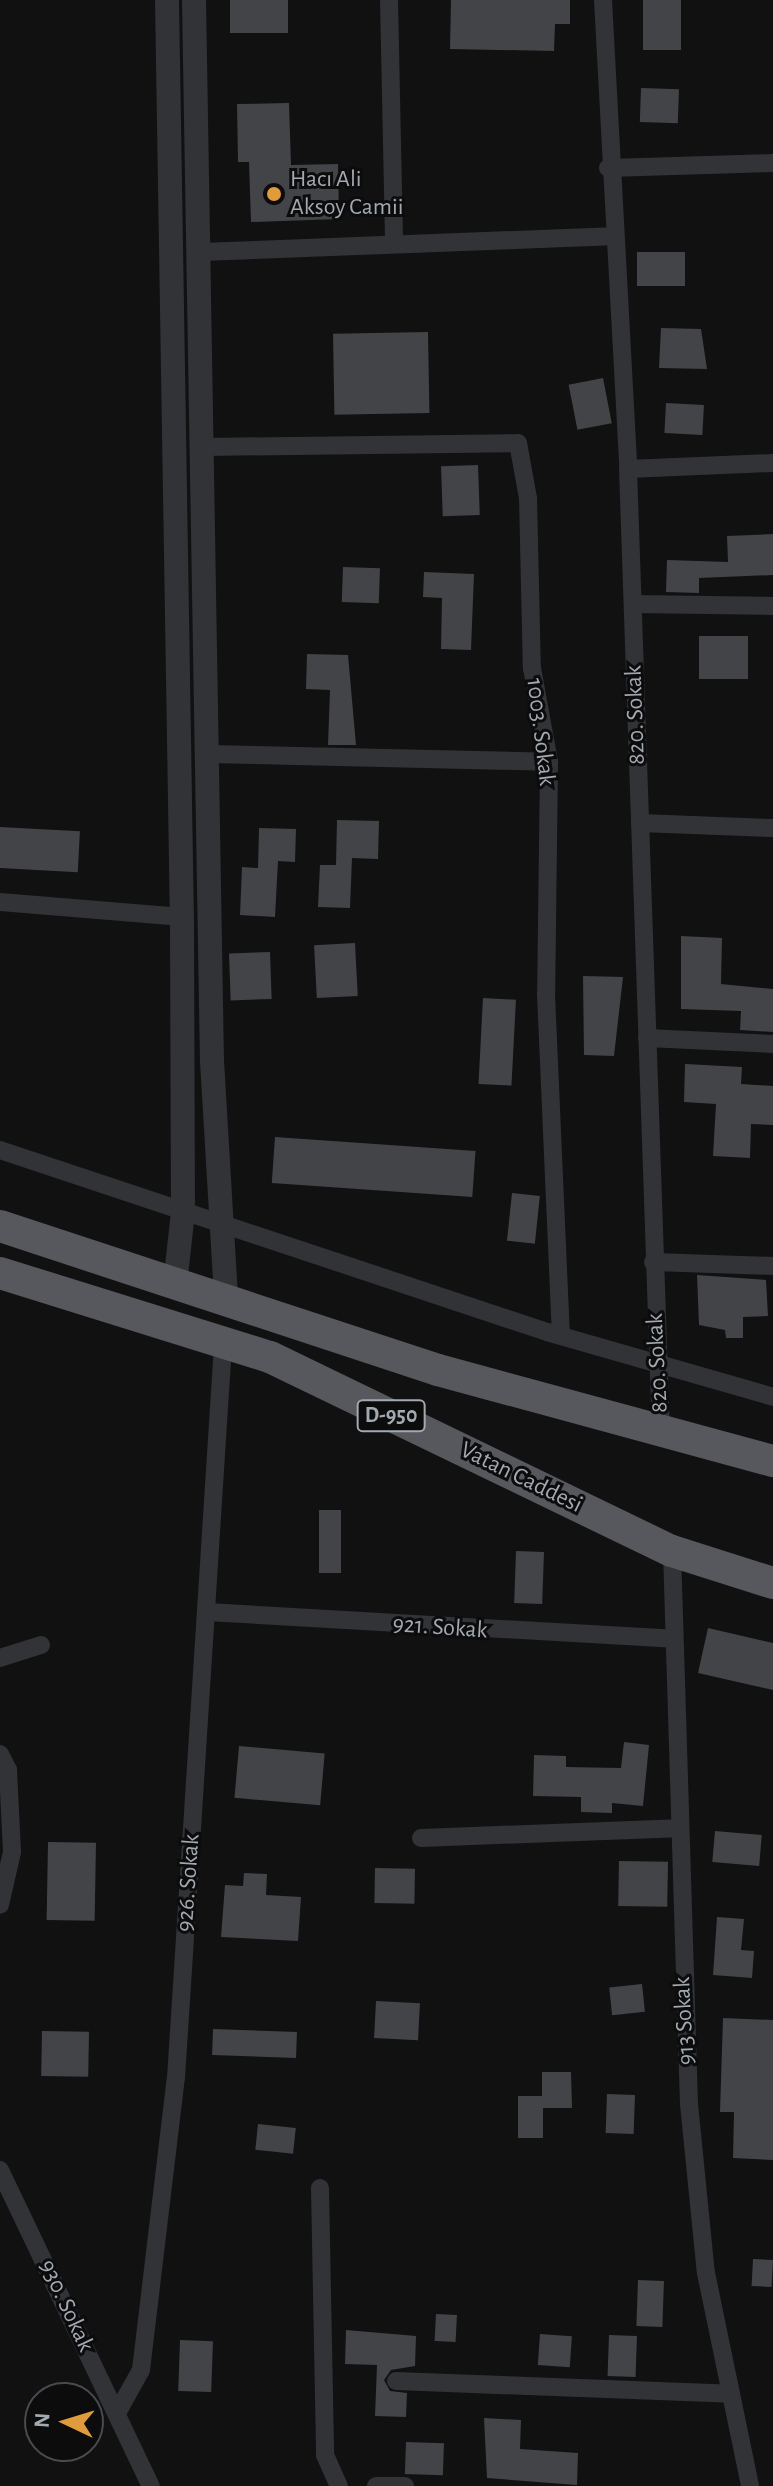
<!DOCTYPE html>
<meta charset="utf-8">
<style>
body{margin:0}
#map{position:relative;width:773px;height:2486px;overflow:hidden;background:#111112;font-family:"Alegreya Sans",sans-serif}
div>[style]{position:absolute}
.building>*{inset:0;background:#424447;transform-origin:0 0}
.minor>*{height:18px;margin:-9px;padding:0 9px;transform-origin:9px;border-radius:9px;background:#323336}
.tertiary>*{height:24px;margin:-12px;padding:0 12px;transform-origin:12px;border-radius:12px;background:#323336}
.trunk>*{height:32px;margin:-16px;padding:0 16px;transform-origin:16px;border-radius:16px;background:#56585e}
.dots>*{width:22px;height:22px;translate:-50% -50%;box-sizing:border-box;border:4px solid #0c0c0d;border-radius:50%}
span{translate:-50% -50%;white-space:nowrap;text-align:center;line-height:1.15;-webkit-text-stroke:6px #0c0c0d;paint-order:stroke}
.shield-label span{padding:2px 6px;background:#0c0c0d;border:2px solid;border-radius:6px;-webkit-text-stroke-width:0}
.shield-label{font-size:22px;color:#a3a9b1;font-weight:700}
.poi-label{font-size:24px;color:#a3a9b1}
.left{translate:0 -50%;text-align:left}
.street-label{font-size:24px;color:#a3a9b1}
.north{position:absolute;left:24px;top:2382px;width:80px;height:80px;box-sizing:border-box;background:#0c0c0d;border:2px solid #484b4f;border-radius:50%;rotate:274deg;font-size:22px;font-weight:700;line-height:32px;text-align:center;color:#a3a9b1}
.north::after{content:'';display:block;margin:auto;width:28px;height:36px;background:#df9b3c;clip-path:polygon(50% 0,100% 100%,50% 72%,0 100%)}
</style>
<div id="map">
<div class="building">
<i style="left:230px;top:0;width:58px;height:33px"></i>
<i style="clip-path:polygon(451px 0,570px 0,570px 24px,555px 24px,554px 51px,450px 49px)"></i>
<i style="left:643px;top:0;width:38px;height:50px"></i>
<i style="left:641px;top:88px;width:38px;height:34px;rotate:2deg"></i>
<i style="clip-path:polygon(289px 103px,291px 165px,338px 164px,339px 219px,251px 222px,249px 162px,238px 162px,237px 104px)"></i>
<i style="left:637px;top:252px;width:48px;height:34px"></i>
<i style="clip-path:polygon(661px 328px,701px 329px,707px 369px,659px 368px)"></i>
<i style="left:428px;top:332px;width:81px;height:95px;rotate:89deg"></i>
<i style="left:603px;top:378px;width:46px;height:35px;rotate:79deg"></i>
<i style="left:666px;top:403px;width:38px;height:30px;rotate:3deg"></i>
<i style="left:478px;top:465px;width:50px;height:37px;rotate:88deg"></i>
<i style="clip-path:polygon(773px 534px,773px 575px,699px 578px,699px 593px,666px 592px,667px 560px,728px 562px,727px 536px)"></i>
<i style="left:343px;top:567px;width:37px;height:35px;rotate:2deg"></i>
<i style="clip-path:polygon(424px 572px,474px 574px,471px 650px,441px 649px,442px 598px,423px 597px)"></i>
<i style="left:699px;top:636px;width:49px;height:43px"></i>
<i style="clip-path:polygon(307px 654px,348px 655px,356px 745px,328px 745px,330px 690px,306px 689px)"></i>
<i style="clip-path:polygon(337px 820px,379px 821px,378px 859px,352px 858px,350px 908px,318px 907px,320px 865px,336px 865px)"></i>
<i style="left:0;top:827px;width:80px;height:41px;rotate:3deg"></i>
<i style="clip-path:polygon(259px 828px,296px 829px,295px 862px,278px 861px,275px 917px,240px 915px,242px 867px,258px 868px)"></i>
<i style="clip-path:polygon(681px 936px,722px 938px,721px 984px,773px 989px,773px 1032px,740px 1030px,741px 1011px,681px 1009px)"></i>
<i style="left:355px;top:943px;width:53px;height:41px;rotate:87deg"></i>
<i style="left:270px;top:952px;width:47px;height:41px;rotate:88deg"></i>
<i style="clip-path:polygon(583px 976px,623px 977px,614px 1056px,584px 1055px)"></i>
<i style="left:483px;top:998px;width:33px;height:86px;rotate:3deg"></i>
<i style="clip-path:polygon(685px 1064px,742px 1067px,741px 1084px,773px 1086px,773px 1125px,751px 1124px,750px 1158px,713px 1156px,716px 1104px,684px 1102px)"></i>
<i style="left:275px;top:1137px;width:201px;height:46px;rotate:4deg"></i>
<i style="left:512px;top:1193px;width:28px;height:48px;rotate:6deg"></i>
<i style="clip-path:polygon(697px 1275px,766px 1280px,768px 1316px,743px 1317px,743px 1338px,726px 1338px,725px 1330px,699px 1325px)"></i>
<i style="left:319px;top:1510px;width:22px;height:63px"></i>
<i style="left:516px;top:1551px;width:28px;height:52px;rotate:2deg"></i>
<i style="clip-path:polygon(708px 1628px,773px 1643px,773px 1690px,698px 1673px)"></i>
<i style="clip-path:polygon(624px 1742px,649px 1745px,643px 1806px,612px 1803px,612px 1813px,581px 1812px,581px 1797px,533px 1796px,534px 1755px,566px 1756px,566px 1767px,621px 1768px)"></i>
<i style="left:239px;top:1746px;width:86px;height:52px;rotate:5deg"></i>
<i style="left:715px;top:1831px;width:47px;height:31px;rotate:5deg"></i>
<i style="left:48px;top:1842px;width:48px;height:78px;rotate:1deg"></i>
<i style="left:619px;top:1861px;width:49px;height:45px;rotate:1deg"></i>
<i style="left:375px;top:1868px;width:40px;height:35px;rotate:1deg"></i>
<i style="clip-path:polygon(244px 1873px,267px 1874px,266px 1895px,301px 1897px,298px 1941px,221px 1937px,225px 1885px,243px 1886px)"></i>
<i style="clip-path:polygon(717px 1917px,744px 1919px,741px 1950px,754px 1951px,752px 1978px,713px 1975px)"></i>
<i style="left:642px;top:1984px;width:28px;height:33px;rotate:84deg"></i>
<i style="left:376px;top:2001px;width:44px;height:37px;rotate:3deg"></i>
<i style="clip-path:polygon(723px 2018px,773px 2020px,773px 2160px,733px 2158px,734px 2112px,720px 2112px)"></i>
<i style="left:213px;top:2029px;width:84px;height:26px;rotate:2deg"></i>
<i style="left:42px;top:2031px;width:47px;height:45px;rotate:1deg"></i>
<i style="clip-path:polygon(542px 2072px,571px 2072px,572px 2108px,543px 2108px,543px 2138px,518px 2138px,518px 2096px,542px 2096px)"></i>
<i style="left:607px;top:2094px;width:28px;height:39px;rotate:2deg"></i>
<i style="left:258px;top:2124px;width:38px;height:26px;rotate:6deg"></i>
<i style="left:753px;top:2259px;width:20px;height:27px;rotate:3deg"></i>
<i style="left:638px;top:2280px;width:26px;height:46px;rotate:2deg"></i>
<i style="left:436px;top:2314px;width:21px;height:27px;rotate:3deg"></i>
<i style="clip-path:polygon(346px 2330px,416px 2336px,415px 2366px,391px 2370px,384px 2380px,390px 2391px,407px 2393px,406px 2417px,375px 2416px,377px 2365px,345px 2364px)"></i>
<i style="left:540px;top:2334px;width:32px;height:31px;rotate:4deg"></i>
<i style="left:609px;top:2335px;width:28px;height:41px;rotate:2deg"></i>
<i style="left:180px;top:2340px;width:33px;height:51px;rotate:2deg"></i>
<i style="clip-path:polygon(484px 2418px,521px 2420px,520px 2449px,578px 2453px,577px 2485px,487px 2478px)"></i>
<i style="left:406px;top:2442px;width:38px;height:32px;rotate:2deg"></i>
</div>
<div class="minor">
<i style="left:389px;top:0;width:244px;rotate:88.8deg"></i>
<i style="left:603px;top:0;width:470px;rotate:86.9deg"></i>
<i style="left:628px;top:469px;width:963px;rotate:88.04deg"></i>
<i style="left:608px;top:168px;width:165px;rotate:-1.7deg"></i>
<i style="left:201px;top:252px;width:411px;rotate:-2.2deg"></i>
<i style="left:204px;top:447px;width:314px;rotate:-0.7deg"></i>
<i style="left:518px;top:443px;width:56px;rotate:79.7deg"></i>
<i style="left:528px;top:498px;width:170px;rotate:88.7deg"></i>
<i style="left:532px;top:668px;width:96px;rotate:79.7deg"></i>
<i style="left:549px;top:762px;width:232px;rotate:90.7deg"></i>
<i style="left:546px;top:994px;width:342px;rotate:87.5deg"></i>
<i style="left:628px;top:469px;width:145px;rotate:-2.4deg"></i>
<i style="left:633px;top:604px;width:140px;rotate:0.8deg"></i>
<i style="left:207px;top:754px;width:342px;rotate:1.3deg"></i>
<i style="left:640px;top:823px;width:133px;rotate:2.2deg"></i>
<i style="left:0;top:902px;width:183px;rotate:4.7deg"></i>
<i style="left:647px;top:1038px;width:126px;rotate:2.7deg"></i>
<i style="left:0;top:1150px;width:576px;rotate:18.4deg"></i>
<i style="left:547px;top:1332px;width:235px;rotate:16deg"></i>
<i style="left:653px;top:1262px;width:120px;rotate:1.9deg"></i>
<i style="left:672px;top:1551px;width:553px;rotate:88.24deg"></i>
<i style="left:689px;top:2104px;width:170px;rotate:84.3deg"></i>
<i style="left:706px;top:2273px;width:217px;rotate:78.3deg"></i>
<i style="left:208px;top:1612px;width:466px;rotate:3.3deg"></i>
<i style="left:0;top:1658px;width:43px;rotate:-17.6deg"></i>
<i style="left:0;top:1754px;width:18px;rotate:63deg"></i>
<i style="left:8px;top:1770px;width:82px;rotate:87.2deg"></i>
<i style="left:12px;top:1852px;width:54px;rotate:102.8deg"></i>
<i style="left:421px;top:1838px;width:256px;rotate:-2.2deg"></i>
<i style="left:0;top:2170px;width:350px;rotate:64.5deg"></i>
<i style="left:320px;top:2188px;width:267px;rotate:88.9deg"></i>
<i style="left:325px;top:2455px;width:34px;rotate:66deg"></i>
<i style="left:396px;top:2381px;width:335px;rotate:2.2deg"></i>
<i style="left:117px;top:2413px;width:49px;rotate:-60.8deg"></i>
<i style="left:141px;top:2370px;width:294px;rotate:-83.2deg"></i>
<i style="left:176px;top:2078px;width:734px;rotate:-86.33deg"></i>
<i style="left:376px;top:2486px;width:29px"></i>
</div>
<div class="tertiary">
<i style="left:167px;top:0;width:928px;rotate:89.07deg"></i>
<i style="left:182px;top:928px;width:284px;rotate:89.8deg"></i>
<i style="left:183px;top:1212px;width:73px;rotate:96.3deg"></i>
<i style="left:194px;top:0;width:1061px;rotate:89.03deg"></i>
<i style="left:212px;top:1061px;width:238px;rotate:86.6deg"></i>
</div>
<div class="trunk">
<i style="left:0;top:1226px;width:461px;rotate:18.2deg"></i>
<i style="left:438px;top:1370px;width:347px;rotate:15.2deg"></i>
<i style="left:0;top:1273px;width:283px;rotate:17.3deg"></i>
<i style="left:270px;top:1357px;width:446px;rotate:25.8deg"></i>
<i style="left:672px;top:1551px;width:106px;rotate:17.6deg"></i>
</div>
<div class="dots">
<i style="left:274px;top:194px;background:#df9b3c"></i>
</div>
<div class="shield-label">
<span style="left:391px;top:1416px">D-950</span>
</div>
<div class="poi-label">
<span class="left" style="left:290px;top:194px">Hacı Ali<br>Aksoy Camii</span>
</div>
<div class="street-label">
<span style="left:636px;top:715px;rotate:-92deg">820. Sokak</span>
<span style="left:540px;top:732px;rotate:83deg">1003. Sokak</span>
<span style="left:658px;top:1363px;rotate:-93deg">820. Sokak</span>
<span style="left:521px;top:1478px;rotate:26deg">Vatan Caddesi</span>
<span style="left:440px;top:1628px;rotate:4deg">921. Sokak</span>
<span style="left:189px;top:1883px;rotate:-86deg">926. Sokak</span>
<span style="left:685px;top:2021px;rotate:-93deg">913 Sokak</span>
<span style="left:66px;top:2306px;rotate:65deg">930. Sokak</span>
</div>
<div class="north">N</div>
</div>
